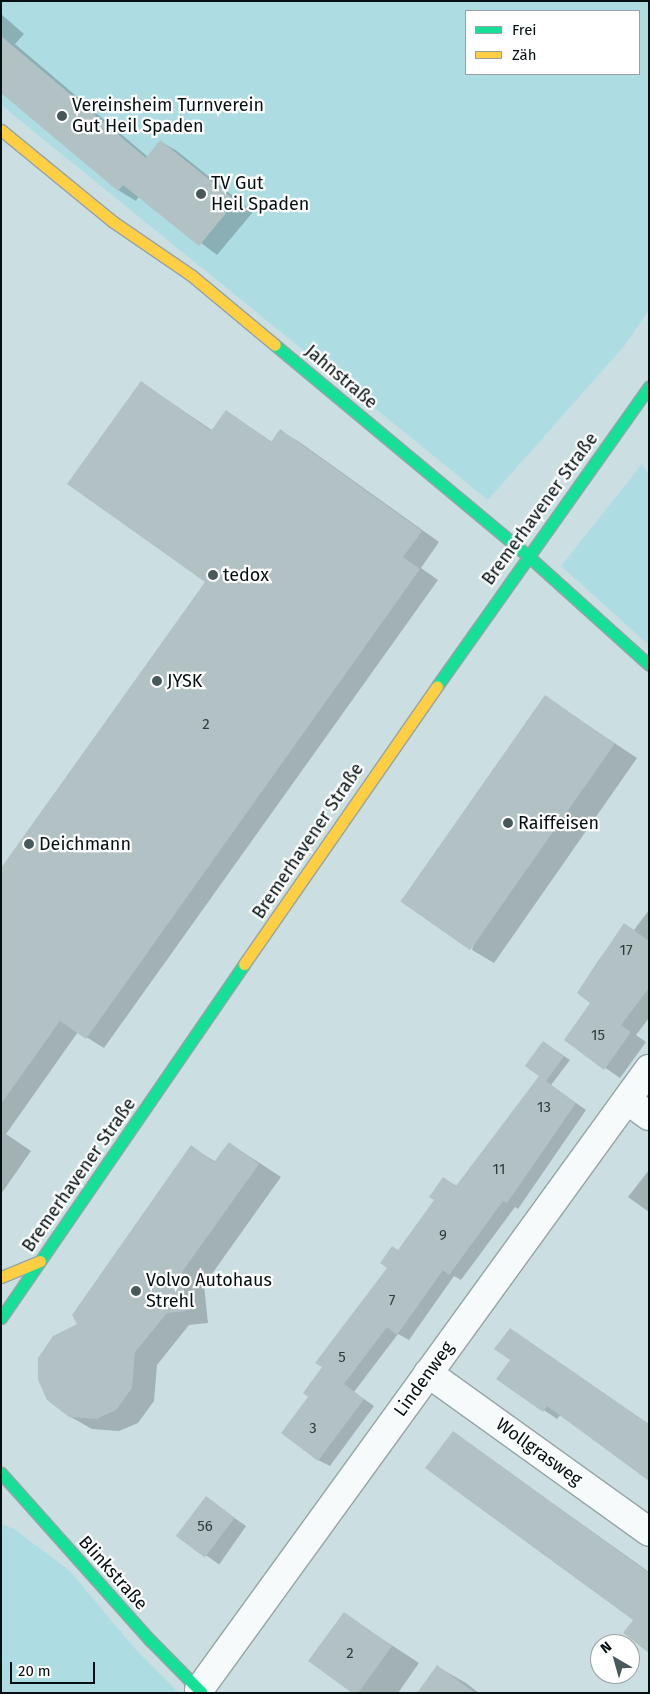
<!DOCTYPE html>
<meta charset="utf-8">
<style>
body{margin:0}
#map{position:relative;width:650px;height:1694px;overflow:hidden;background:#cbdfe2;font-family:"Fira Sans",sans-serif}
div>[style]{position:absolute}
.green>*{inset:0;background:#addde3}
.shadow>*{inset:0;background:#0003;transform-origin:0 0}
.building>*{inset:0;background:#b2c2c4;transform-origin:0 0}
.roads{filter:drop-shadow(1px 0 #95a4a7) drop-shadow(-1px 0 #95a4a7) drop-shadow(0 1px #95a4a7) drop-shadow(0 -1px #95a4a7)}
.street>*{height:28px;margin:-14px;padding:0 14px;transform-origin:14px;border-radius:14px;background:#f7fafb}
.fast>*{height:11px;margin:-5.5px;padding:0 5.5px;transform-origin:5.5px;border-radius:5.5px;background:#16e098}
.slow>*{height:11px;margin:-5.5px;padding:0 5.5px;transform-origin:5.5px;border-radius:5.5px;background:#ffcf43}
.dots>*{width:14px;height:14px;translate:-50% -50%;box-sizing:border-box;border:2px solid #fff;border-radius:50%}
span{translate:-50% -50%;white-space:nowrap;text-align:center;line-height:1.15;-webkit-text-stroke:4.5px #fff;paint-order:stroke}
.number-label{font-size:15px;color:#2f3c3e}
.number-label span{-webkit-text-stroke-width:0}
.poi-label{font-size:18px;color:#030f11}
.left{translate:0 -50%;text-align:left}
.street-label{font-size:18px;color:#030f11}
.frame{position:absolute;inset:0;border:2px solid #030f11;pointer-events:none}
.legend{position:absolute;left:465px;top:10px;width:175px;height:65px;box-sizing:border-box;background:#fff;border:1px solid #9a9fa0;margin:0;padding:6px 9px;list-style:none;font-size:15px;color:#030f11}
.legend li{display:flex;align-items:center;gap:10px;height:25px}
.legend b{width:25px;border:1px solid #9a9fa0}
.north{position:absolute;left:590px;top:1634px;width:50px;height:50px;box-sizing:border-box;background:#fff;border:1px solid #9a9fa0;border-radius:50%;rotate:322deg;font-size:14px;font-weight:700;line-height:20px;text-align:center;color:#030f11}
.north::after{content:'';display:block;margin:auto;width:18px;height:22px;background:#49585a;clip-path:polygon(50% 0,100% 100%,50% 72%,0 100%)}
.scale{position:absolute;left:10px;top:1662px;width:85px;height:22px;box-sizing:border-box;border:2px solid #030f11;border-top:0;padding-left:6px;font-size:15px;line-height:18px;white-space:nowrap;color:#030f11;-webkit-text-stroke:4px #fff;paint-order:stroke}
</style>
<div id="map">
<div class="green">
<i style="clip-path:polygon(evenodd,1px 1px,649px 1px,649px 310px,625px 345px,488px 500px,1px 105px,1px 1px,466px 11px,639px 11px,639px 74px,466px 74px,466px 11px)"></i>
<i style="clip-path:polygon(642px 464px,649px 475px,649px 645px,561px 566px)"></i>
<i style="clip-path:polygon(1px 1524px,14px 1529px,69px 1570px,137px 1651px,179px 1693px,1px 1693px)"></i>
</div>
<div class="shadow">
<i style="clip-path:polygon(1px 14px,24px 34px,15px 44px,148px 157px,160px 141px,177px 151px,253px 212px,217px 255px,139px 196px,136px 201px,118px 190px,1px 91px)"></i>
<i style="clip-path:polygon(141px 382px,213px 431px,226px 411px,272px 442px,280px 431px,298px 441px,439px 542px,421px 568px,438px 580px,104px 1048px,78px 1032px,6px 1134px,31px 1151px,1px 1194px,1px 870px,206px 582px)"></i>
<i style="clip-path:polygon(545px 697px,637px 758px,494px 963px,472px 950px)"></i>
<i style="clip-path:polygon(649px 910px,649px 1018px,636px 1035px,646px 1042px,620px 1078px,565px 1040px,592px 1002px,578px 992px,598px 961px,625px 925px,634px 930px)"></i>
<i style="clip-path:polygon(549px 1046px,570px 1060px,551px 1085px,586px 1110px,518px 1209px,515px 1207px,461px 1280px,454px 1276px,409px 1340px,398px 1334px,354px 1392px,374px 1406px,330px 1466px,318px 1460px,310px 1397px,323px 1367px,436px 1200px,444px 1179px,457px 1186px,544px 1080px)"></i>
<i style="clip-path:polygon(229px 1143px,281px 1177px,204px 1285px,208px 1323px,189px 1325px,157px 1365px,154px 1401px,138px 1423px,119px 1431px,92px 1429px,69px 1416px,79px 1325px,191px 1147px,216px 1162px)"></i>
<i style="clip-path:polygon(649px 1170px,649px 1212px,628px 1197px)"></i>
<i style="clip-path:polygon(498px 1379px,649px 1424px,561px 1414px,557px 1419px)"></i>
<i style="clip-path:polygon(454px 1433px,649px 1572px,649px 1651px,634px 1620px)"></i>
<i style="left:206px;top:1498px;width:49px;height:47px;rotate:35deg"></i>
<i style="clip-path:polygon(344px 1614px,419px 1663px,398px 1693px,354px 1693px)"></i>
<i style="clip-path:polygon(438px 1667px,466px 1683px,479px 1693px,419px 1693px)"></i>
</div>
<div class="building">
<i style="clip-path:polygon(1px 36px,146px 158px,160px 140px,236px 201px,199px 246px,123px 185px,118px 191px,1px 93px)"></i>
<i style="clip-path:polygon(141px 381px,211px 431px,226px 410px,271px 442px,280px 429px,422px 531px,403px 557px,420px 569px,86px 1039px,60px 1021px,1px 1104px,1px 868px,205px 582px,67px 484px)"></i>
<i style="left:545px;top:695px;width:85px;height:252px;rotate:35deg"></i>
<i style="clip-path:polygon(624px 923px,649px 941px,649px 988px,621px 1025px,631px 1032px,604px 1070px,564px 1040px,590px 1003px,577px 993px)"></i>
<i style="left:543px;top:1041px;width:26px;height:31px;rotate:36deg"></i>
<i style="clip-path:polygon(539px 1076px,576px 1103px,507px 1203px,503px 1201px,449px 1275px,443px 1270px,397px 1335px,387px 1327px,344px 1384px,364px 1399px,318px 1461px,281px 1433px,308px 1397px,303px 1393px,322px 1367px,315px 1363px,387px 1268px,380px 1263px,392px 1246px,398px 1250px,434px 1200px,429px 1197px,443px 1177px,456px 1186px)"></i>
<i style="clip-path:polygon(229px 1142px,259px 1164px,182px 1272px,186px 1311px,167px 1313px,135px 1352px,132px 1388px,116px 1410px,96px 1419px,69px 1417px,47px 1400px,38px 1380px,38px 1358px,53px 1336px,77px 1324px,72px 1315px,191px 1145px,214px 1162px)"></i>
<i style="clip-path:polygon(510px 1328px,649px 1424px,649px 1481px,547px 1406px,543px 1412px,496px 1379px,510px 1360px,494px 1349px)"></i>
<i style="clip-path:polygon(453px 1431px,649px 1573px,649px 1653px,623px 1633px,633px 1620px,425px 1468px)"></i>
<i style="left:206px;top:1496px;width:36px;height:50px;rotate:37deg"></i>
<i style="clip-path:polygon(344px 1612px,392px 1646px,358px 1693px,352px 1693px,308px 1661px)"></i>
<i style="clip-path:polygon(437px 1665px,475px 1693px,417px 1693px)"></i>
</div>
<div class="roads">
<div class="street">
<i style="left:627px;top:1100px;width:27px;rotate:36deg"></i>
<i style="left:428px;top:1373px;width:272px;rotate:35.7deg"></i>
<i style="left:199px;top:1690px;width:767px;rotate:-54.07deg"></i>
</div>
<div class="fast">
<i style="left:275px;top:345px;width:328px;rotate:39.8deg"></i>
<i style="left:527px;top:555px;width:164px;rotate:42deg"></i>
<i style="left:437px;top:686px;width:367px;rotate:-54.7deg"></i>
<i style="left:1px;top:1318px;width:429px;rotate:-55.5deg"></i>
<i style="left:1px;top:1473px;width:224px;rotate:48.3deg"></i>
<i style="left:150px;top:1640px;width:74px;rotate:45.5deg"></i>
</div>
<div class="slow">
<i style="left:1px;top:130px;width:144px;rotate:39.3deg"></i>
<i style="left:112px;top:221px;width:96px;rotate:34.4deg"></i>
<i style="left:191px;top:275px;width:109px;rotate:39.8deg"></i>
<i style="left:244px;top:964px;width:338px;rotate:-55.2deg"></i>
<i style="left:1px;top:1277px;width:42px;rotate:-22.3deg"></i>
</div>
</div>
<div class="dots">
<i style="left:62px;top:116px;background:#49585a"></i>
<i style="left:201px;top:194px;background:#49585a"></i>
<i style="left:213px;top:575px;background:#49585a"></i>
<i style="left:157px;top:681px;background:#49585a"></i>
<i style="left:508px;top:823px;background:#49585a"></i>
<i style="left:29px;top:844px;background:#49585a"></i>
<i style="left:136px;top:1291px;background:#49585a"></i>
</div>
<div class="number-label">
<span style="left:206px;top:725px">2</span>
<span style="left:626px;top:951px">17</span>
<span style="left:598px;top:1036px">15</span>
<span style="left:544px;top:1108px">13</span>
<span style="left:499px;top:1170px">11</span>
<span style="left:443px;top:1236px">9</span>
<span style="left:392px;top:1301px">7</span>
<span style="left:342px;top:1358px">5</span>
<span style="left:313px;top:1429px">3</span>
<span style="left:205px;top:1527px">56</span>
<span style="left:350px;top:1654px">2</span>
</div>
<div class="poi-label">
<span class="left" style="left:72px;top:116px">Vereinsheim Turnverein<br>Gut Heil Spaden</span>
<span class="left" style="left:211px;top:194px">TV Gut<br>Heil Spaden</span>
<span class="left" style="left:223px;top:575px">tedox</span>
<span class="left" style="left:167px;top:681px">JYSK</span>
<span class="left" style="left:518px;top:823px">Raiffeisen</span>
<span class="left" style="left:39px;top:844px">Deichmann</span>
<span class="left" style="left:146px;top:1291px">Volvo Autohaus<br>Strehl</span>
</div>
<div class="street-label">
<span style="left:341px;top:377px;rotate:40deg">Jahnstraße</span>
<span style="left:540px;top:509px;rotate:-54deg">Bremerhavener Straße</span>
<span style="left:308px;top:841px;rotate:-56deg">Bremerhavener Straße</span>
<span style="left:79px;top:1175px;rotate:-55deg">Bremerhavener Straße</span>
<span style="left:424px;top:1379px;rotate:-54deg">Lindenweg</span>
<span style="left:539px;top:1452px;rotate:36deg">Wollgrasweg</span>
<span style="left:113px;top:1573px;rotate:48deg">Blinkstraße</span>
</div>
<div class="frame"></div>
<ul class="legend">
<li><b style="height:6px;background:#16e098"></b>Frei</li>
<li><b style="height:6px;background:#ffcf43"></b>Zäh</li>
</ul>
<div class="north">N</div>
<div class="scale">20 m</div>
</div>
